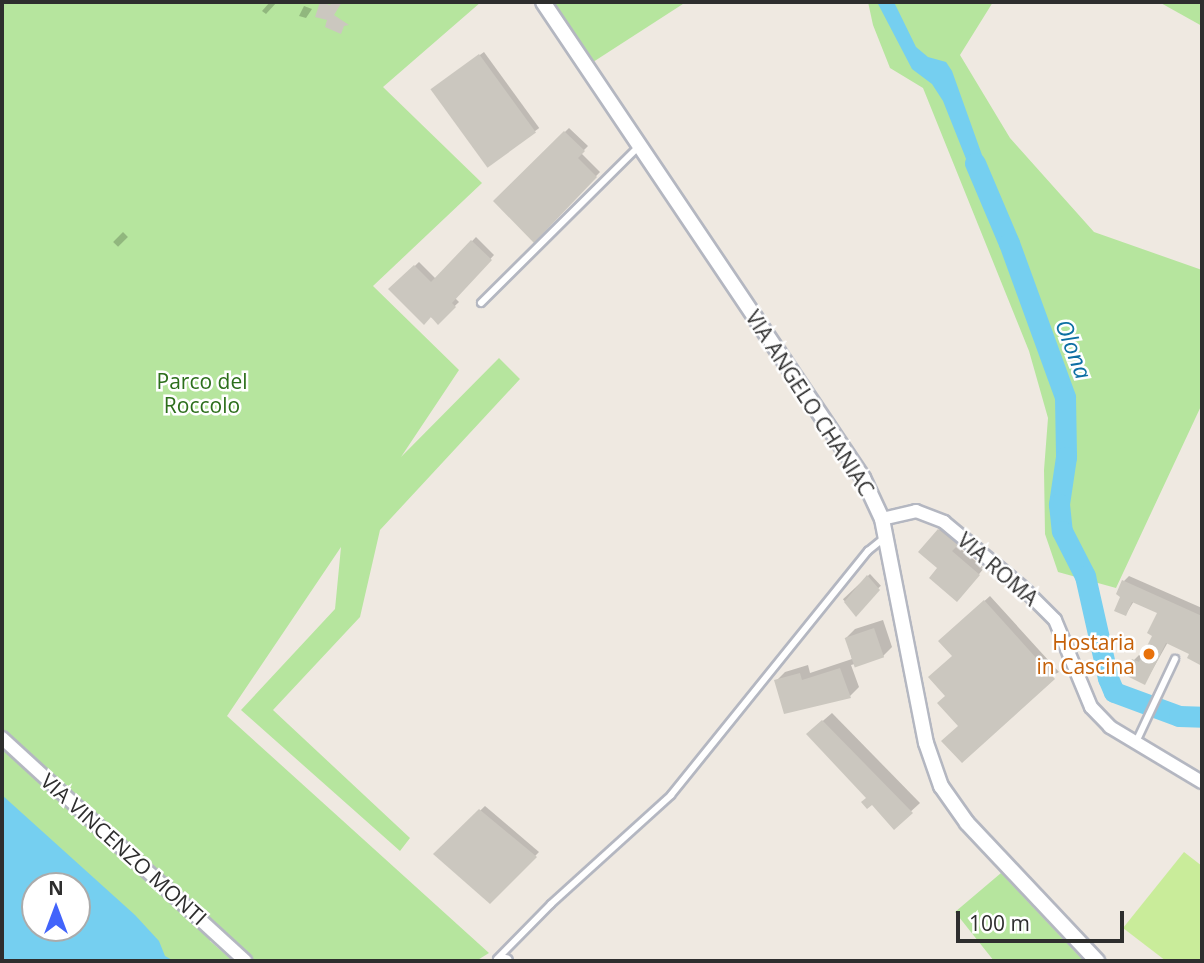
<!DOCTYPE html>
<style>
body{margin:0}
#map{position:relative;width:1204px;height:963px;overflow:hidden;background:#efe9e1;font-family:"Open Sans",sans-serif}
div>[style]{position:absolute}
.green>*{inset:0;background:#b6e59e}
.pitch>*{inset:0;background:#c9ec9a}
.water>*{inset:0;background:#75cff0}
.shadow>*{inset:0;background:#0003;transform-origin:0 0}
.river>*{height:21px;margin:-10.5px;padding:0 10.5px;transform-origin:10.5px;border-radius:10.5px;background:#75cff0}
.building>*{inset:0;background:#cbc7bf;transform-origin:0 0}
.roads{filter:drop-shadow(2px 0 #b4b7c1) drop-shadow(-2px 0 #b4b7c1) drop-shadow(0 2px #b4b7c1) drop-shadow(0 -2px #b4b7c1)}
.service>*{height:6px;margin:-3px;padding:0 3px;transform-origin:3px;border-radius:3px;background:#fff}
.minor>*{height:12px;margin:-6px;padding:0 6px;transform-origin:6px;border-radius:6px;background:#fff}
.tertiary>*{height:14px;margin:-7px;padding:0 7px;transform-origin:7px;border-radius:7px;background:#fff}
.dots>*{width:19px;height:19px;translate:-50% -50%;box-sizing:border-box;border:4px solid #fff;border-radius:50%}
span{translate:-50% -50%;white-space:nowrap;text-align:center;line-height:1.15;-webkit-text-stroke:5px #fff;paint-order:stroke}
.park-label{font-size:21px;color:#2c6e1b}
.street-label{font-size:21px;color:#2e2e2e}
.food-label{font-size:21px;color:#c56008}
.right{translate:-100% -50%;text-align:right}
.water-label{font-size:23px;color:#0d6fa3;font-style:italic}
.frame{position:absolute;inset:0;border:4px solid #2e2e2e;pointer-events:none}
.north{position:absolute;left:21px;top:872px;width:70px;height:70px;box-sizing:border-box;background:#fff;border:2px solid #ababab;border-radius:50%;rotate:0deg;font-size:19px;font-weight:700;line-height:28px;text-align:center;color:#2e2e2e}
.north::after{content:'';display:block;margin:auto;width:24px;height:32px;background:#4264fb;clip-path:polygon(50% 0,100% 100%,50% 72%,0 100%)}
.scale{position:absolute;left:956px;top:911px;width:168px;height:32px;box-sizing:border-box;border:4px solid #2e2e2e;border-top:0;padding-left:9px;font-size:21px;line-height:24px;white-space:nowrap;color:#2e2e2e;-webkit-text-stroke:5px #fff;paint-order:stroke}
</style>
<div id="map">
<div class="green">
<i style="clip-path:polygon(evenodd,2px 2px,481px 2px,383px 87px,482px 183px,373px 286px,459px 370px,401px 457px,499px 358px,520px 379px,380px 530px,360px 617px,273px 710px,410px 838px,400px 851px,241px 710px,335px 609px,341px 547px,227px 716px,489px 953px,476px 961px,240px 961px,212px 939px,210px 941px,233px 961px,2px 961px,2px 2px,35px 886px,77px 886px,77px 928px,35px 928px,35px 886px)"></i>
<i style="clip-path:polygon(551px 2px,686px 2px,590px 64px)"></i>
<i style="clip-path:polygon(868px 2px,993px 2px,960px 55px,1010px 138px,1094px 232px,1202px 270px,1202px 404px,1116px 588px,1058px 572px,1045px 534px,1044px 470px,1048px 418px,1029px 351px,923px 88px,890px 68px,873px 25px)"></i>
<i style="clip-path:polygon(1159px 2px,1202px 2px,1202px 26px)"></i>
<i style="clip-path:polygon(1001px 873px,1081px 958px,1085px 961px,994px 961px,955px 912px)"></i>
</div>
<div class="pitch">
<i style="clip-path:polygon(1184px 852px,1202px 866px,1202px 961px,1166px 961px,1123px 928px)"></i>
</div>
<div class="water">
<i style="clip-path:polygon(877px 2px,894px 2px,916px 47px,928px 57px,946px 62px,952px 71px,992px 183px,980px 194px,943px 101px,932px 84px,912px 69px)"></i>
<i style="clip-path:polygon(evenodd,2px 795px,135px 915px,159px 941px,165px 956px,174px 961px,2px 961px,2px 795px,35px 886px,77px 886px,77px 928px,35px 928px,35px 886px)"></i>
</div>
<div class="shadow">
<i style="clip-path:polygon(270px 2px,277px 2px,266px 14px,262px 11px)"></i>
<i style="clip-path:polygon(304px 6px,312px 9px,306px 18px,299px 16px)"></i>
<i style="left:484px;top:52px;width:94px;height:59px;rotate:54deg"></i>
<i style="clip-path:polygon(569px 128px,588px 146px,581px 153px,600px 172px,534px 240px,495px 201px)"></i>
<i style="left:123px;top:232px;width:7px;height:14px;rotate:45deg"></i>
<i style="clip-path:polygon(476px 237px,494px 255px,455px 298px,459px 302px,438px 322px,391px 289px,419px 262px,436px 279px)"></i>
<i style="clip-path:polygon(945px 525px,962px 538px,956px 545px,984px 568px,963px 594px,940px 568px,939px 530px)"></i>
<i style="left:870px;top:574px;width:16px;height:37px;rotate:47deg"></i>
<i style="clip-path:polygon(1129px 576px,1202px 608px,1202px 664px,1189px 657px,1192px 653px,1168px 642px,1145px 683px,1134px 660px,1139px 655px,1143px 657px,1154px 635px,1159px 612px,1134px 601px,1126px 614px,1122px 596px,1124px 581px)"></i>
<i style="clip-path:polygon(990px 596px,1059px 672px,960px 726px,947px 696px,954px 656px,946px 636px)"></i>
<i style="clip-path:polygon(883px 620px,892px 647px,883px 656px,851px 665px,859px 687px,850px 696px,776px 681px,785px 672px,808px 665px,810px 673px,852px 659px,846px 638px,855px 629px)"></i>
<i style="clip-path:polygon(832px 713px,920px 803px,894px 827px,868px 797px,817px 726px)"></i>
<i style="clip-path:polygon(485px 806px,539px 852px,490px 902px,435px 854px)"></i>
</div>
<div class="river">
<i style="left:975px;top:163px;width:87px;rotate:67deg"></i>
<i style="left:1009px;top:243px;width:164px;rotate:70deg"></i>
<i style="left:1065px;top:397px;width:60px;rotate:89deg"></i>
<i style="left:1066px;top:457px;width:48px;rotate:98.5deg"></i>
<i style="left:1059px;top:504px;width:27px;rotate:84deg"></i>
<i style="left:1062px;top:531px;width:51px;rotate:62.9deg"></i>
<i style="left:1085px;top:576px;width:105px;rotate:77.3deg"></i>
<i style="left:1108px;top:678px;width:15px;rotate:67deg"></i>
<i style="left:1114px;top:692px;width:69px;rotate:20.3deg"></i>
<i style="left:1179px;top:716px;width:23px;rotate:2deg"></i>
</div>
<div class="building">
<i style="clip-path:polygon(320px 2px,330px 5px,332px 2px,342px 2px,334px 15px,349px 25px,344px 26px,341px 34px,325px 27px,327px 20px,315px 17px)"></i>
<i style="left:479px;top:54px;width:97px;height:60px;rotate:54deg"></i>
<i style="clip-path:polygon(564px 131px,585px 151px,578px 158px,597px 177px,534px 243px,493px 201px)"></i>
<i style="clip-path:polygon(471px 240px,492px 260px,452px 303px,456px 307px,438px 325px,431px 317px,424px 325px,388px 289px,414px 265px,431px 282px)"></i>
<i style="clip-path:polygon(938px 529px,958px 545px,952px 551px,980px 575px,957px 602px,929px 578px,937px 568px,918px 552px)"></i>
<i style="clip-path:polygon(867px 575px,880px 590px,856px 617px,844px 602px)"></i>
<i style="clip-path:polygon(1122px 580px,1202px 616px,1202px 666px,1187px 658px,1189px 654px,1166px 643px,1145px 685px,1125px 675px,1132px 659px,1139px 662px,1152px 636px,1147px 633px,1157px 613px,1132px 602px,1126px 616px,1114px 611px,1120px 597px,1116px 594px)"></i>
<i style="clip-path:polygon(984px 600px,1055px 679px,962px 763px,941px 741px,958px 726px,937px 703px,945px 696px,928px 677px,952px 656px,938px 641px)"></i>
<i style="left:874px;top:628px;width:31px;height:31px;rotate:71deg"></i>
<i style="clip-path:polygon(840px 668px,851px 698px,784px 714px,774px 680px,800px 673px,802px 680px)"></i>
<i style="clip-path:polygon(822px 720px,913px 813px,894px 830px,872px 805px,867px 809px,861px 802px,866px 798px,806px 734px)"></i>
<i style="clip-path:polygon(479px 809px,537px 857px,490px 904px,433px 854px)"></i>
</div>
<div class="roads">
<div class="service">
<i style="left:481px;top:303px;width:221px;rotate:-44.8deg"></i>
<i style="left:1136px;top:742px;width:92px;rotate:-64.8deg"></i>
<i style="left:497px;top:959px;width:77px;rotate:-45.5deg"></i>
<i style="left:551px;top:904px;width:162px;rotate:-42.2deg"></i>
<i style="left:671px;top:795px;width:314px;rotate:-51.1deg"></i>
<i style="left:868px;top:551px;width:21px;rotate:-39deg"></i>
</div>
<div class="minor">
<i style="left:882px;top:519px;width:35px;rotate:-13deg"></i>
<i style="left:916px;top:511px;width:30px;rotate:21deg"></i>
<i style="left:944px;top:522px;width:103px;rotate:39.9deg"></i>
<i style="left:1023px;top:588px;width:45px;rotate:45deg"></i>
<i style="left:1055px;top:620px;width:94px;rotate:67.5deg"></i>
<i style="left:1091px;top:707px;width:28px;rotate:46deg"></i>
<i style="left:1110px;top:727px;width:107px;rotate:30.9deg"></i>
<i style="left:2px;top:738px;width:330px;rotate:42.5deg"></i>
<i style="left:500px;top:961px;width:6px"></i>
</div>
<div class="tertiary">
<i style="left:543px;top:2px;width:574px;rotate:56.09deg"></i>
<i style="left:863px;top:478px;width:45px;rotate:65.1deg"></i>
<i style="left:882px;top:519px;width:228px;rotate:78.9deg"></i>
<i style="left:926px;top:743px;width:46px;rotate:70.8deg"></i>
<i style="left:941px;top:786px;width:45px;rotate:54.9deg"></i>
<i style="left:967px;top:823px;width:190px;rotate:46.7deg"></i>
</div>
</div>
<div class="dots">
<i style="left:1149px;top:654px;background:#e8710a"></i>
</div>
<div class="park-label">
<span style="left:202px;top:393px">Parco del<br>Roccolo</span>
</div>
<div class="street-label">
<span style="left:810px;top:403px;rotate:57deg">VIA ANGELO CHANIAC</span>
<span style="left:998px;top:569px;rotate:41deg">VIA ROMA</span>
<span style="left:124px;top:849px;rotate:42deg">VIA VINCENZO MONTI</span>
</div>
<div class="food-label">
<span class="right" style="left:1135px;top:654px">Hostaria<br>in Cascina</span>
</div>
<div class="water-label">
<span style="left:1074px;top:349px;rotate:69deg">Olona</span>
</div>
<div class="frame"></div>
<div class="north">N</div>
<div class="scale">100 m</div>
</div>
